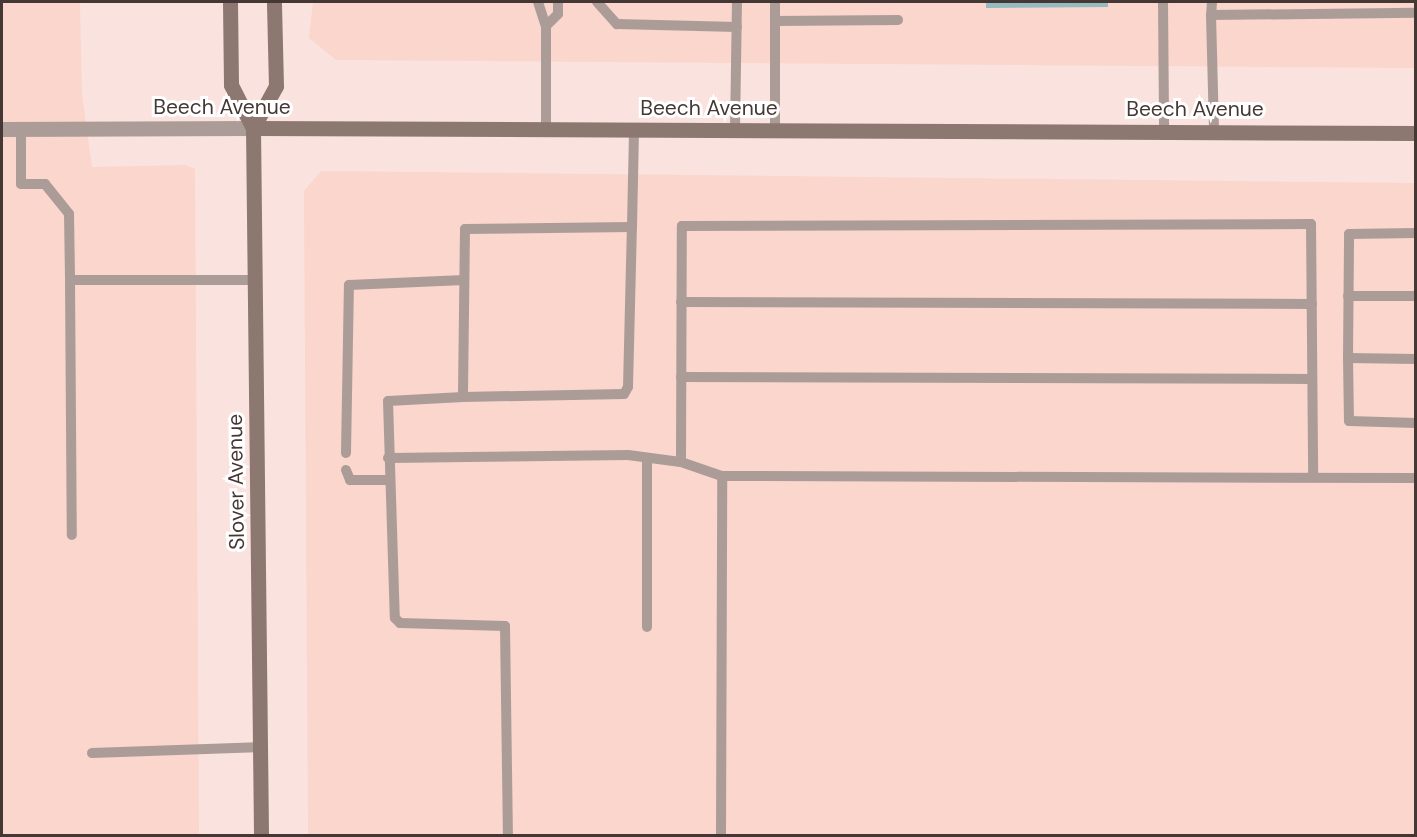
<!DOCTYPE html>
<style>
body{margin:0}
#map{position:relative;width:1417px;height:837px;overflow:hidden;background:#fae3de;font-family:"DM Sans",sans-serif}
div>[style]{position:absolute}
.built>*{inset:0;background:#fad6cd}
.building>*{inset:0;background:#93bbc0}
.service>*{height:10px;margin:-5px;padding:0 5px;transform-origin:5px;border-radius:5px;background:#ac9c98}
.tertiary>*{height:15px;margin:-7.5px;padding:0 7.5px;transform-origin:7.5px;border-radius:7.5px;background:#ac9c98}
.secondary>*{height:15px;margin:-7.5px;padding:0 7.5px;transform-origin:7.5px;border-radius:7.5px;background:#8d7771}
span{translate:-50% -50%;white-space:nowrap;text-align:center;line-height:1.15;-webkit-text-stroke:6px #fff;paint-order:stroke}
.street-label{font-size:21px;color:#453733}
.frame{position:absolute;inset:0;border:3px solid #453733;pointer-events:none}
</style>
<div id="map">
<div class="built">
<i style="clip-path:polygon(2px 2px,80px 2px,82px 94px,92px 167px,185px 165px,195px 169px,199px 835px,2px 836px)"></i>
<i style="clip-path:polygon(313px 2px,1416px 2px,1415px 68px,336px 60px,309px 38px)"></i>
<i style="clip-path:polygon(321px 171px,1415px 183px,1415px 835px,308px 835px,304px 191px)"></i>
</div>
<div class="building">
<i style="clip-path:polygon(986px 2px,1108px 2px,1108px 7px,986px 8px)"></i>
</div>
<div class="service">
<i style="left:538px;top:2px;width:25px;rotate:72deg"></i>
<i style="left:546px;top:26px;width:17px;rotate:-45deg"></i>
<i style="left:558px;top:14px;width:12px;rotate:-90deg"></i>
<i style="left:597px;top:2px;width:30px;rotate:48deg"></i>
<i style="left:617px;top:24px;width:120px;rotate:1.4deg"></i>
<i style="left:775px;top:2px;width:127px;rotate:90deg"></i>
<i style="left:1163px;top:2px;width:127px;rotate:89.5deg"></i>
<i style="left:1212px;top:2px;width:13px;rotate:94deg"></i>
<i style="left:1211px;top:15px;width:205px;rotate:-0.6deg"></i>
<i style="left:1211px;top:15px;width:114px;rotate:88.5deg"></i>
<i style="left:775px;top:21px;width:123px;rotate:-0.5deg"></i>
<i style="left:546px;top:26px;width:102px;rotate:90deg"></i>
<i style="left:21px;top:129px;width:55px;rotate:90deg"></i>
<i style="left:21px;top:184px;width:24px"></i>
<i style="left:45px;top:184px;width:38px;rotate:51deg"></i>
<i style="left:69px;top:214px;width:66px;rotate:89.1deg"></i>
<i style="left:70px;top:280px;width:185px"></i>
<i style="left:735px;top:129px;width:127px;rotate:-89.1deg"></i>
<i style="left:632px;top:227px;width:167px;rotate:179.3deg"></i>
<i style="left:465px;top:229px;width:168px;rotate:90.7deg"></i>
<i style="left:463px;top:397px;width:161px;rotate:-1.1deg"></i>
<i style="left:624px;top:394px;width:8px;rotate:-60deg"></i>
<i style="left:628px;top:387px;width:160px;rotate:-88.6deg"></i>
<i style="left:632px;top:227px;width:98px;rotate:-88.8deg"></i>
<i style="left:70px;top:280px;width:255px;rotate:89.6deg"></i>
<i style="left:1348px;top:296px;width:68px"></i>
<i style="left:681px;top:302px;width:631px;rotate:0.18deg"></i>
<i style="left:1348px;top:358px;width:124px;rotate:-89.5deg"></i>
<i style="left:1349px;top:234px;width:67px;rotate:-0.9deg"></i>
<i style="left:1416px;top:359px;width:68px;rotate:-179.2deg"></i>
<i style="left:1348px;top:358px;width:63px;rotate:89.1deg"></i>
<i style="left:1349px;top:421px;width:67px;rotate:1.7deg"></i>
<i style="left:681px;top:377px;width:631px;rotate:0.18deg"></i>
<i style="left:463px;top:397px;width:75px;rotate:176.9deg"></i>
<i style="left:388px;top:401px;width:217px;rotate:88.2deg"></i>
<i style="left:395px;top:618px;width:7px;rotate:45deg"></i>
<i style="left:400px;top:623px;width:105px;rotate:1.6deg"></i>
<i style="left:505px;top:626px;width:210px;rotate:89.2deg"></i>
<i style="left:346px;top:453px;width:168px;rotate:-89deg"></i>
<i style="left:349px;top:285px;width:115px;rotate:-2.5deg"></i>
<i style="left:388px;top:458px;width:240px;rotate:-0.7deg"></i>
<i style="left:628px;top:455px;width:53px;rotate:7.5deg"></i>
<i style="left:681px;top:462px;width:43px;rotate:18.9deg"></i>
<i style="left:647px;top:458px;width:169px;rotate:90deg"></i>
<i style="left:681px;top:462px;width:236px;rotate:-89.8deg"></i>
<i style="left:682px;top:226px;width:629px;rotate:-0.18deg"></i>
<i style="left:1311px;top:224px;width:253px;rotate:89.5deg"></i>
<i style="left:346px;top:470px;width:11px;rotate:68deg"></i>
<i style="left:350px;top:480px;width:38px"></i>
<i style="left:92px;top:753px;width:168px;rotate:-2deg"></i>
<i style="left:721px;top:836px;width:360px;rotate:-89.8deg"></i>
<i style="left:722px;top:476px;width:694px;rotate:0.17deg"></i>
</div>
<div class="tertiary">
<i style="left:2px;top:129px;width:251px;rotate:-0.2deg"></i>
</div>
<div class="secondary">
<i style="left:230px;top:2px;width:83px;rotate:89.3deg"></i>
<i style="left:231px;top:85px;width:48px;rotate:62.9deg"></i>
<i style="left:253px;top:128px;width:708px;rotate:89.35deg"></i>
<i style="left:253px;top:128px;width:1163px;rotate:0.25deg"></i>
<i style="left:253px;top:128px;width:48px;rotate:-61.3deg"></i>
<i style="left:276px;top:86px;width:84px;rotate:-91.4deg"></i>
</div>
<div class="street-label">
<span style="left:222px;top:107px">Beech Avenue</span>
<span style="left:709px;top:108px">Beech Avenue</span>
<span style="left:1195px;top:109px">Beech Avenue</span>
<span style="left:236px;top:482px;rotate:-91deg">Slover Avenue</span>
</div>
<div class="frame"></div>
</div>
